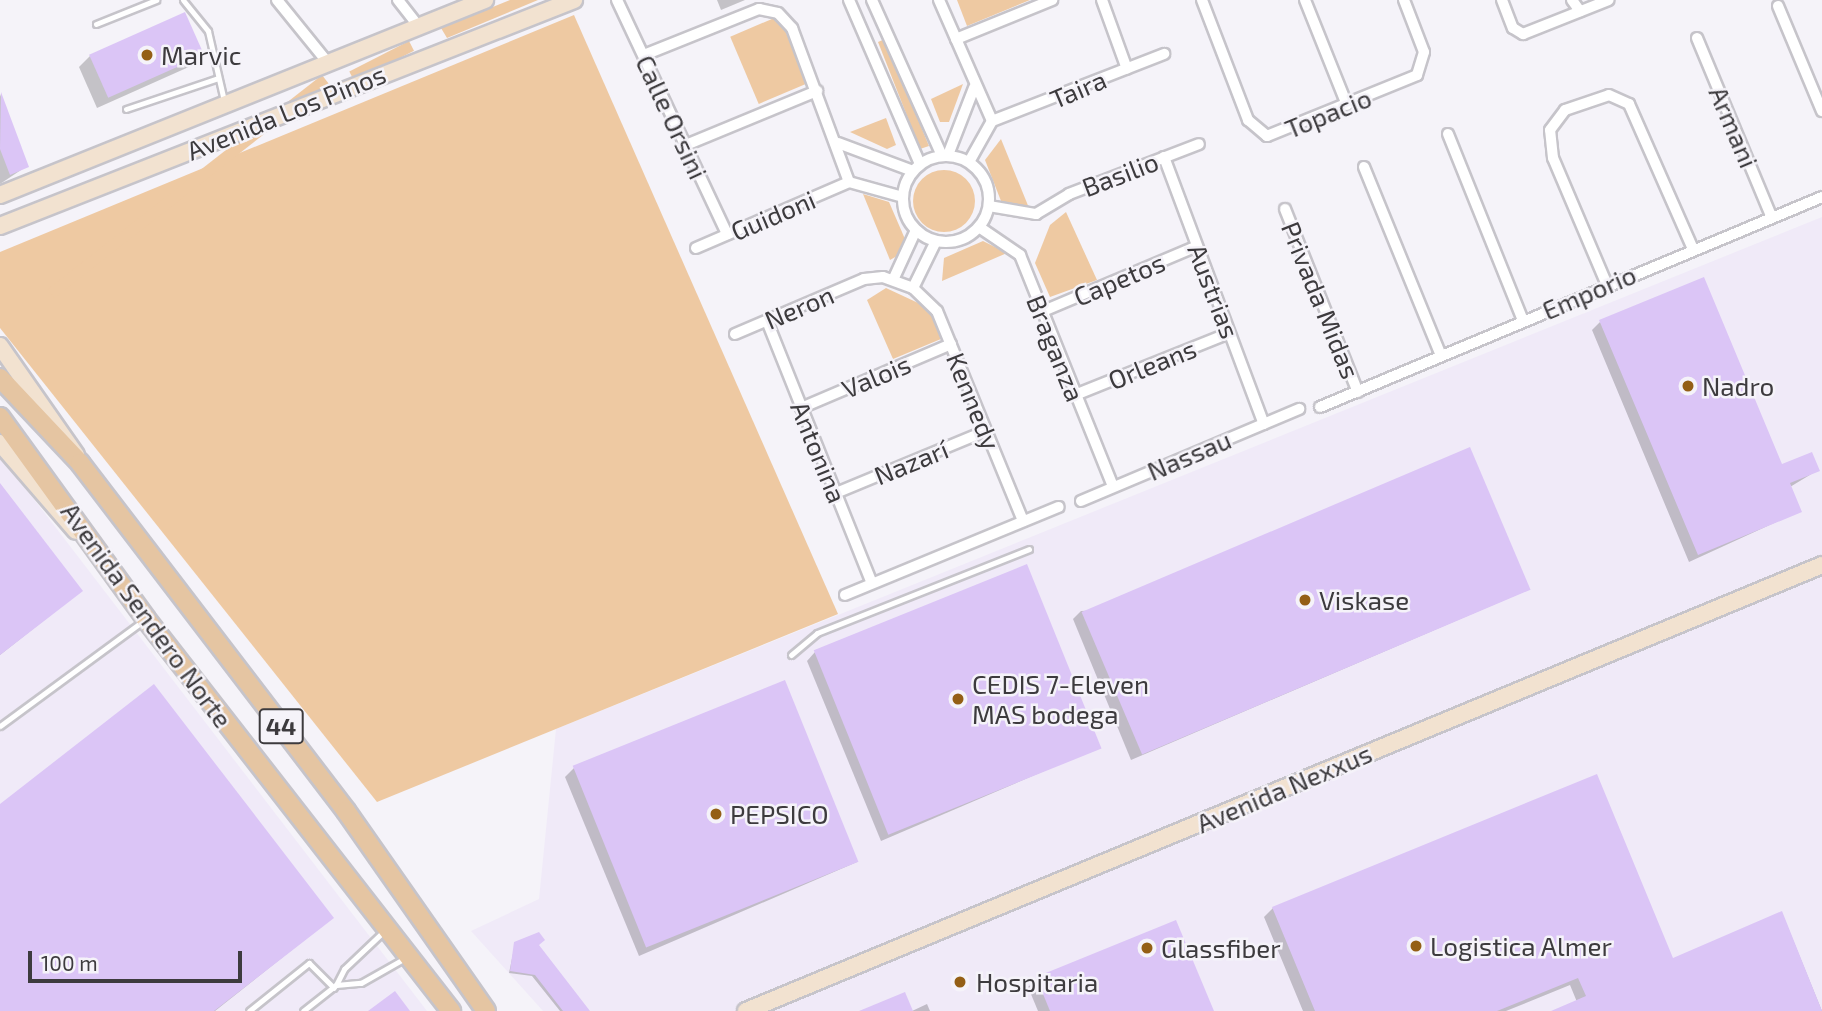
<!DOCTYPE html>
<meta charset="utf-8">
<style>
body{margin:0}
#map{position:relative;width:1822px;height:1011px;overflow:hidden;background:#f5f3f9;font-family:"Exo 2",sans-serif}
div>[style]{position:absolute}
.built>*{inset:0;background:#f0eaf8}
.green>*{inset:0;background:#eec9a2;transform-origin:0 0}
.round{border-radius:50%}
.shadow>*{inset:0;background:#0003}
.building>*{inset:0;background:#dbc5f6;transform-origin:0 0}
.roads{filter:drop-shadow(2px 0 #c6c4ca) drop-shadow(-2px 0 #c6c4ca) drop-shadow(0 2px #c6c4ca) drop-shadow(0 -2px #c6c4ca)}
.lane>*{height:5px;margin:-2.5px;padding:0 2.5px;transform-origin:2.5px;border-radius:2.5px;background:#fff}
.street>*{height:10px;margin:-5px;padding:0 5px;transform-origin:5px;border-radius:5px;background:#fff}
.street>.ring{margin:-5px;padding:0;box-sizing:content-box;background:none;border:10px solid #fff;border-radius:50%}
.secondary>*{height:16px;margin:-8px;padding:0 8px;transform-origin:8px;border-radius:8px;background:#f2e2d0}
.primary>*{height:18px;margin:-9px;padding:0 9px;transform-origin:9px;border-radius:9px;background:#e5c5a2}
.dots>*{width:19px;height:19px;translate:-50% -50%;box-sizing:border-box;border:4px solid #f5f3f9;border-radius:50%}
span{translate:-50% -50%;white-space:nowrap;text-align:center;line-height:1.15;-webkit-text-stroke:5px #f5f3f9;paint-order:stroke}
.shield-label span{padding:2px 5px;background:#f5f3f9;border:2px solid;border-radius:5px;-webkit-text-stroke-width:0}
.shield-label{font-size:24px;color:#3d3b3e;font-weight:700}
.poi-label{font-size:26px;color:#3d3b3e}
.left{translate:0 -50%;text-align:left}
.street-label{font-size:26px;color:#3d3b3e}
.scale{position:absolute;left:28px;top:951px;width:214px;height:32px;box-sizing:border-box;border:4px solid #3d3b3e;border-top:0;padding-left:9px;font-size:21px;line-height:24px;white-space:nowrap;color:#3d3b3e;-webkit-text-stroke:5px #f5f3f9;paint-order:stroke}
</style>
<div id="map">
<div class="built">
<i style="clip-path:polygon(1822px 217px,1822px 1011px,543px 1011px,471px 931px,539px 899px,556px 729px)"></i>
<i style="clip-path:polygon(0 455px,427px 1011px,0 1011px)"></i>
</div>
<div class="green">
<i style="clip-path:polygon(510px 0,538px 0,447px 38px,441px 28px)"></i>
<i style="clip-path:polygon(957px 0,1030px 0,967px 26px)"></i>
<i style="clip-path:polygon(574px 15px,838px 614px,377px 802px,0 328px,0 252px)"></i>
<i style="left:779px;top:16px;width:73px;height:53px;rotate:67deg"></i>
<i style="clip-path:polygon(885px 39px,929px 146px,920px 149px,878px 42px)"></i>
<i style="left:409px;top:41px;width:11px;height:67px;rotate:63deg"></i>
<i style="left:322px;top:75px;width:11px;height:348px;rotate:52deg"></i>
<i style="clip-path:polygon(963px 84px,949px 122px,940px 122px,931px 99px)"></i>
<i style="clip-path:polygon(886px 118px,896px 145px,887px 149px,850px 132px)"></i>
<i style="clip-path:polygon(1001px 139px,1029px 208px,1001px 201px,985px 160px)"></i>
<i class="round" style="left:913px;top:170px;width:62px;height:62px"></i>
<i style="clip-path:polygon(863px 194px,889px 202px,905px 239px,897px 256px,890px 260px)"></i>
<i style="clip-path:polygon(1066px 212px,1097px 280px,1050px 297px,1035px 263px,1050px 225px)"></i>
<i style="clip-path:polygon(983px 241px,1007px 253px,942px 281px,944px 258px)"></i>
<i style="clip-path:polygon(886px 288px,929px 308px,941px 339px,893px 359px,867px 300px)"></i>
</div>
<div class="shadow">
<i style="clip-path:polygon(717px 0,745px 0,721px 10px)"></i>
<i style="clip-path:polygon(202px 55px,191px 66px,97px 108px,79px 67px,90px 56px)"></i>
<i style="clip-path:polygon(0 94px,27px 166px,0 184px)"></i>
<i style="clip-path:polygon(1600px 322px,1781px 466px,1818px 470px,1790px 487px,1800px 511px,1689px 562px,1592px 330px)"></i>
<i style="clip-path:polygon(0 484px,81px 591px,0 655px)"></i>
<i style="clip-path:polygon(1528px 590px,1131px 760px,1073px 619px,1081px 611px)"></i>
<i style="clip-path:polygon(815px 652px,1100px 747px,881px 841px,807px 661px)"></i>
<i style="clip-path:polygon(574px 768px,857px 862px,639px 956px,565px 777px)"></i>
<i style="clip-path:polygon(0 806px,332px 918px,215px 1011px,0 1011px)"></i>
<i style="clip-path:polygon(1273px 908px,1672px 960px,1782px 913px,1822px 1011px,1556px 1011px,1577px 1002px,1570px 985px,1506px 1011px,1303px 1011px,1264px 917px)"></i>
<i style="clip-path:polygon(1175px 922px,1212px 1011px,1038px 1011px,1028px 987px,1037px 979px)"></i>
<i style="clip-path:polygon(537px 945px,585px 1011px,560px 1011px,532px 976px,509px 973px,515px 944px)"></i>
<i style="clip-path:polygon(927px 1004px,930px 1011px,912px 1011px)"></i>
</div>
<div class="building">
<i style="left:185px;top:12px;width:47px;height:105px;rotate:66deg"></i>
<i style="clip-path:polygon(1px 92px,29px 167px,10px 175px,0 149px)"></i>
<i style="clip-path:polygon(1704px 277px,1782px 464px,1812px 452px,1820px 471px,1790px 483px,1802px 512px,1698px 555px,1599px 320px)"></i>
<i style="left:1470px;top:447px;width:155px;height:422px;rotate:67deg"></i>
<i style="clip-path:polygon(0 483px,83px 591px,0 655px)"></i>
<i style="left:1027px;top:564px;width:199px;height:230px;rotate:68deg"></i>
<i style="left:785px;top:680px;width:196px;height:229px;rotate:68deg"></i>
<i style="clip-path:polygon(154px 684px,334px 918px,214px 1011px,0 1011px,0 804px)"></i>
<i style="clip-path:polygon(1597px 774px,1673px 958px,1782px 911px,1822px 1011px,1551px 1011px,1586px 996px,1578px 978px,1497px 1011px,1315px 1011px,1272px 907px)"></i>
<i style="clip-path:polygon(1176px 920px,1214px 1011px,1050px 1011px,1036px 977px)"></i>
<i style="clip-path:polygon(539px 932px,545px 940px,539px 945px,590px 1011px,563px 1011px,535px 975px,510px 971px,514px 942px)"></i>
<i style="clip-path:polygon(395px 991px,410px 1011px,368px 1011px)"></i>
<i style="clip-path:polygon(905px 992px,913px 1011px,859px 1011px)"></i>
</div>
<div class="roads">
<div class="lane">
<i style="left:183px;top:0;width:40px;rotate:51deg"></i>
<i style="left:208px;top:31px;width:72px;rotate:77.1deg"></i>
<i style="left:96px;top:24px;width:65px;rotate:-21.8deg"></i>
<i style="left:126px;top:109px;width:97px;rotate:-18.6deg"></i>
<i style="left:791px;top:655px;width:34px;rotate:-40deg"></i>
<i style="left:817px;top:633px;width:228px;rotate:-21.6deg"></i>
<i style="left:0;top:726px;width:177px;rotate:-36.3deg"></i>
<i style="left:336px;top:985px;width:25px;rotate:-5deg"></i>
<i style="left:361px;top:983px;width:53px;rotate:-29.5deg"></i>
<i style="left:249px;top:1011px;width:77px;rotate:-38.7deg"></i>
<i style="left:309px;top:963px;width:35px;rotate:45deg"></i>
<i style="left:303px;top:1011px;width:42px;rotate:-38.2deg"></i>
<i style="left:336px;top:985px;width:18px;rotate:-63deg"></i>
<i style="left:344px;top:969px;width:55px;rotate:-43.5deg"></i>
</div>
<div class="street">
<i style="left:277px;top:0;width:81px;rotate:51deg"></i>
<i style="left:398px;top:0;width:34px;rotate:52deg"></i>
<i style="left:617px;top:0;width:259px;rotate:64.8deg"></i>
<i style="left:849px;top:0;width:179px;rotate:66.6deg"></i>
<i style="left:872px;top:0;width:171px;rotate:65.8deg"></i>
<i style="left:939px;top:0;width:132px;rotate:66.3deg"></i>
<i style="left:1102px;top:0;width:73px;rotate:70.1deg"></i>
<i style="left:1202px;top:0;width:129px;rotate:69deg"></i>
<i style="left:1248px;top:120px;width:25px;rotate:40deg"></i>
<i style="left:1267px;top:136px;width:162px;rotate:-22.1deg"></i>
<i style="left:1417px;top:75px;width:24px;rotate:-73deg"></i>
<i style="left:1424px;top:52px;width:56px;rotate:-111deg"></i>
<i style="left:1305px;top:0;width:113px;rotate:68.2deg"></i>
<i style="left:1502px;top:0;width:30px;rotate:69deg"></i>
<i style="left:1513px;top:28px;width:12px;rotate:31deg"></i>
<i style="left:1523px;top:34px;width:92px;rotate:-21.6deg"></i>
<i style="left:1572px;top:0;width:14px;rotate:54deg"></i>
<i style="left:1778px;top:6px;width:114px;rotate:67.3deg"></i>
<i style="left:1697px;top:38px;width:193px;rotate:67.4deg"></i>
<i style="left:956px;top:39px;width:104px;rotate:-22.1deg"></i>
<i style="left:644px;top:55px;width:124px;rotate:-21.8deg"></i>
<i style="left:759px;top:9px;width:19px;rotate:12deg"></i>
<i style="left:778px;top:13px;width:21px;rotate:47deg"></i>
<i style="left:792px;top:28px;width:164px;rotate:69.7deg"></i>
<i style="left:992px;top:121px;width:185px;rotate:-21.3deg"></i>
<i style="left:1448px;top:134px;width:201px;rotate:68.1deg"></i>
<i style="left:838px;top:143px;width:80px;rotate:20.5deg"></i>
<i style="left:686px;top:145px;width:142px;rotate:-22.4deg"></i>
<i style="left:948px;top:155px;width:72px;rotate:-68.8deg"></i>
<i class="ring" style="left:903px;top:156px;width:76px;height:76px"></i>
<i style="left:1164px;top:157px;width:285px;rotate:69.5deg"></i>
<i style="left:969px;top:162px;width:47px;rotate:-60.7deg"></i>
<i style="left:1364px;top:167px;width:204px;rotate:67.8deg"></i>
<i style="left:849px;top:182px;width:56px;rotate:15.5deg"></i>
<i style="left:989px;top:206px;width:48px;rotate:9.7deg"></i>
<i style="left:1036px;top:214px;width:39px;rotate:-31deg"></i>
<i style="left:1069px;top:194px;width:139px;rotate:-21deg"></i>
<i style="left:1285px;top:209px;width:197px;rotate:68.3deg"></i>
<i style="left:979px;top:227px;width:50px;rotate:34.3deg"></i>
<i style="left:1020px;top:255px;width:249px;rotate:68.1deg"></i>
<i style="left:696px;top:248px;width:167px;rotate:-23.3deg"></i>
<i style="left:893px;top:280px;width:55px;rotate:-65.3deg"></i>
<i style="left:1607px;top:285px;width:138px;rotate:-113deg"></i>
<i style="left:1553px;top:158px;width:28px;rotate:-96deg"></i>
<i style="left:1550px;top:130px;width:25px;rotate:-53deg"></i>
<i style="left:1565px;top:110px;width:46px;rotate:-18.8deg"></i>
<i style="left:1609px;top:95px;width:22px;rotate:24deg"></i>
<i style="left:1629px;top:104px;width:158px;rotate:66.2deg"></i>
<i style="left:913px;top:288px;width:52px;rotate:-63.9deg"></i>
<i style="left:1041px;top:312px;width:169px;rotate:-22.9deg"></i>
<i style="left:767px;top:321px;width:282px;rotate:68.2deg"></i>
<i style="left:735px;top:334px;width:140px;rotate:-23.1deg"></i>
<i style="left:864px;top:279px;width:19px;rotate:-6deg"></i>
<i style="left:883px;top:277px;width:32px;rotate:20deg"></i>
<i style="left:913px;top:288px;width:33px;rotate:44deg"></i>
<i style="left:937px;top:311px;width:227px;rotate:67.7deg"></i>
<i style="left:1075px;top:395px;width:166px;rotate:-21.9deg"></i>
<i style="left:1320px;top:407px;width:544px;rotate:-22.7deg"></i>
<i style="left:801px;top:408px;width:163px;rotate:-23.1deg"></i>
<i style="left:836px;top:493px;width:162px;rotate:-22.5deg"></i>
<i style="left:1081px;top:501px;width:237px;rotate:-22.9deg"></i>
<i style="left:845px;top:595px;width:231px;rotate:-22.4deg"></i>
</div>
<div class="secondary">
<i style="left:0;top:195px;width:523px;rotate:-21.9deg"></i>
<i style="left:0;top:226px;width:617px;rotate:-21.49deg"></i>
<i style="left:0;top:346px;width:133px;rotate:55.1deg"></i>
<i style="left:0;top:443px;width:116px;rotate:49.2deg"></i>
<i style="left:746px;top:1011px;width:1165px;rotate:-22.51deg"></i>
</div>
<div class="primary">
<i style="left:0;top:378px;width:117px;rotate:46.7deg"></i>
<i style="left:80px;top:463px;width:438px;rotate:52.6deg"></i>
<i style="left:346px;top:811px;width:244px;rotate:55deg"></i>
<i style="left:0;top:417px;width:249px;rotate:54.1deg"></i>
<i style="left:146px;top:619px;width:497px;rotate:52.1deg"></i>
</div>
</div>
<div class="dots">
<i style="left:147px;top:55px;background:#945f15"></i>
<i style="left:1688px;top:386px;background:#945f15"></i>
<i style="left:1305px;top:600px;background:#945f15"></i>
<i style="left:958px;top:699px;background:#945f15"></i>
<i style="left:716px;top:814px;background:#945f15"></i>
<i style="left:1416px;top:946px;background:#945f15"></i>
<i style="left:1147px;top:948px;background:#945f15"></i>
<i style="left:960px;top:982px;background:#945f15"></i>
</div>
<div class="shield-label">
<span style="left:281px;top:726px">44</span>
</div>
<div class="poi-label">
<span class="left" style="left:161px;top:55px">Marvic</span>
<span class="left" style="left:1702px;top:386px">Nadro</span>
<span class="left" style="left:1319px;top:600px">Viskase</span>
<span class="left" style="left:972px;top:699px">CEDIS 7-Eleven<br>MAS bodega</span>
<span class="left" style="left:730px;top:814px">PEPSICO</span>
<span class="left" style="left:1430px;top:946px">Logistica Almer</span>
<span class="left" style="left:1161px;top:948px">Glassfiber</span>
<span class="left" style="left:976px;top:982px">Hospitaria</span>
</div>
<div class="street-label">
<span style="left:1078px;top:89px;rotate:-23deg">Taira</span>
<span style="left:286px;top:112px;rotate:-22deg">Avenida Los Pinos</span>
<span style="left:1328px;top:113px;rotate:-22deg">Topacio</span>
<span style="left:672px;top:117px;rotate:65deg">Calle Orsini</span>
<span style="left:1734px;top:127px;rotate:67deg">Armani</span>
<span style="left:1120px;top:174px;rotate:-21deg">Basilio</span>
<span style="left:773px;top:215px;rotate:-23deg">Guidoni</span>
<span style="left:1119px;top:279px;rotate:-23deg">Capetos</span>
<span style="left:1214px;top:291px;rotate:69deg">Austrias</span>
<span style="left:1589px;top:292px;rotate:-23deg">Emporio</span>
<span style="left:1321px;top:300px;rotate:68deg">Privada Midas</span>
<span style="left:799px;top:307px;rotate:-23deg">Neron</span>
<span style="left:1056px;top:348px;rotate:68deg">Braganza</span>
<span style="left:1152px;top:364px;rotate:-22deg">Orleans</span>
<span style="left:876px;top:376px;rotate:-23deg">Valois</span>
<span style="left:974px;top:401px;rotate:68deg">Kennedy</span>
<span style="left:819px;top:452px;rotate:68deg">Antonina</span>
<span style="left:1189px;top:455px;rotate:-23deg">Nassau</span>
<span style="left:911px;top:462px;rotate:-22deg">Nazarí</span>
<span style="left:147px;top:615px;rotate:54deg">Avenida Sendero Norte</span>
<span style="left:1284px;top:788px;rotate:-23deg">Avenida Nexxus</span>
</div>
<div class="scale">100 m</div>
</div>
